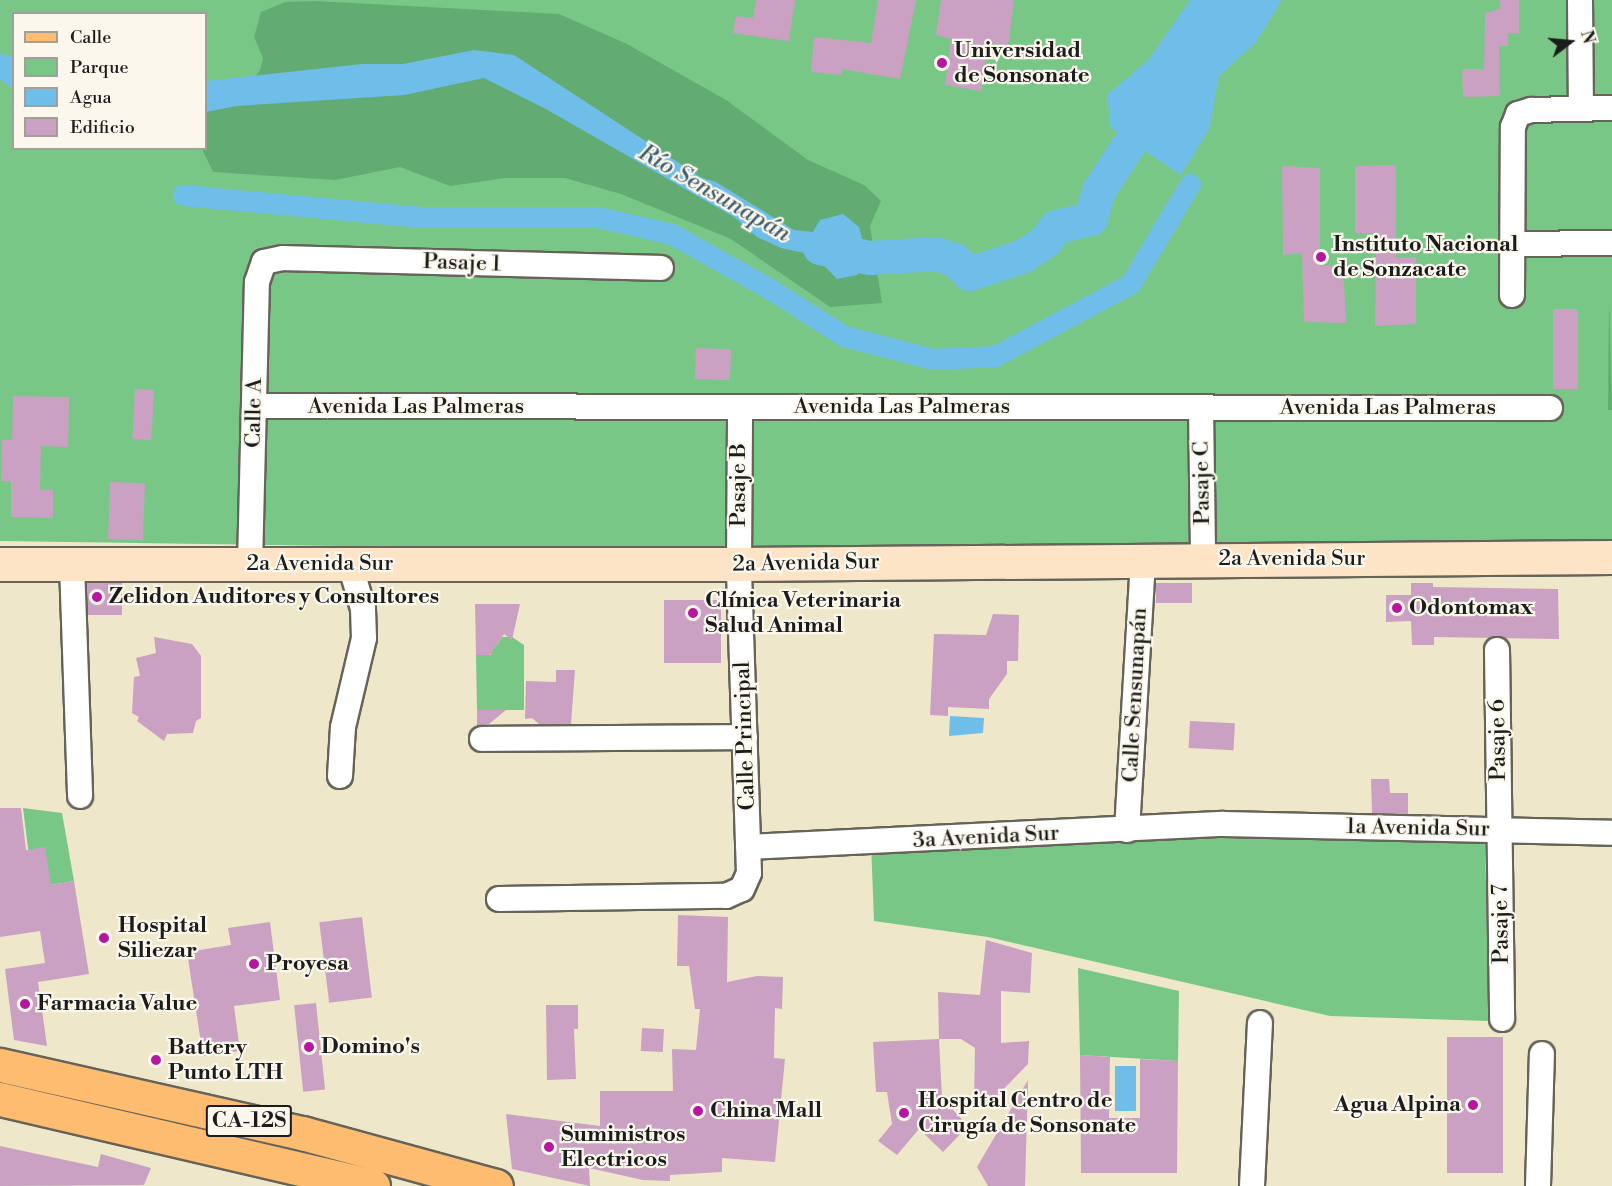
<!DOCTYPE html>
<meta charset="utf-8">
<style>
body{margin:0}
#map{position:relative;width:1612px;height:1186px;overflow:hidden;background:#eee7ca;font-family:"Libre Bodoni",serif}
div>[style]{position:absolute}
.green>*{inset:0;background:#79c786}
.forest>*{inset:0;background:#62ac73}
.water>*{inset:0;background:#6ebee9;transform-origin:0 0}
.canal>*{height:21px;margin:-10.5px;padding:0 10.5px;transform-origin:10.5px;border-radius:10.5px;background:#6ebee9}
.river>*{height:34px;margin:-17px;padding:0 17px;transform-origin:17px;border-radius:17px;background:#6ebee9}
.building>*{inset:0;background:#caa1c2;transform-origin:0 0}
.roads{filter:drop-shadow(2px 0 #666359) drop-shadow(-2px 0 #666359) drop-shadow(0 2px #666359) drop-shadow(0 -2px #666359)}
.street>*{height:24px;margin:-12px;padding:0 12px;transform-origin:12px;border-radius:12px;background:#fff}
.secondary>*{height:33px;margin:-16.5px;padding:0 16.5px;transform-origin:16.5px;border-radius:16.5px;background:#fee4c6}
.primary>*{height:33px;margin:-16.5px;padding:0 16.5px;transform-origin:16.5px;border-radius:16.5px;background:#fdbc70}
.dots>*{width:16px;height:16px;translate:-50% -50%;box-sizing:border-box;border:3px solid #fbf7ec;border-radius:50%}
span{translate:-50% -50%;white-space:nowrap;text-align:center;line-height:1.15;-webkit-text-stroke:4.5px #fbf7ec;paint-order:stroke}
.shield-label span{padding:2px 4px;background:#fbf7ec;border:2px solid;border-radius:4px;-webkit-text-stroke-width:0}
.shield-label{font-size:21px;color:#1c1c1c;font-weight:700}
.poi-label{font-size:22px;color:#1c1c1c;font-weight:700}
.left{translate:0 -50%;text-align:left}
.right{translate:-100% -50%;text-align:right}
.street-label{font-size:22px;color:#1c1c1c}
.water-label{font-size:24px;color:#3d5d6e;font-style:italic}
.legend{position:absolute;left:12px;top:12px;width:195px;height:138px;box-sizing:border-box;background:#fbf7ec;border:2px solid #a29f99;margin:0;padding:8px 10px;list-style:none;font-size:18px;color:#1c1c1c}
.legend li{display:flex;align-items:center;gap:12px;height:30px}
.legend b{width:30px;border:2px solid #a29f99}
.north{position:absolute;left:1540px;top:12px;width:60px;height:60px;-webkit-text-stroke:4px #fbf7ec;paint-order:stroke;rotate:74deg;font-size:16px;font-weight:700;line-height:24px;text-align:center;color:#1c1c1c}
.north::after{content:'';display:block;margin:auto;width:21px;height:27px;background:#1c1c1c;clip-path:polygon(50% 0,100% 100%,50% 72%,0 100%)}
</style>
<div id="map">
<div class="green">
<i style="clip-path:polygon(evenodd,0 0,1612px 0,1612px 565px,0 541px,0 0,14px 14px,206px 14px,206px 148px,14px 148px,14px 14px)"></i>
<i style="clip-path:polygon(502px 637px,512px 637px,524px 645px,524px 710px,477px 710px,476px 655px,491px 655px,491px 645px,497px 645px)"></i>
<i style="clip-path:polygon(23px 808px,62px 813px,74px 881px,33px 888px)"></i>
<i style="clip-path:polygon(1223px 824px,1485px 840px,1489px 1021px,1330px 1016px,988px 937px,874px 921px,871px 843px)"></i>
<i style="clip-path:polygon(1078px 968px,1179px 991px,1178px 1061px,1080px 1055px)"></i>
</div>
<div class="forest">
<i style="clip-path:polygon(316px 1px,559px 14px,627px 44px,726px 100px,808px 160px,864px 185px,881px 201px,870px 226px,882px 303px,830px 307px,731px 239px,621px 194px,565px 178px,505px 178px,450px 186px,400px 167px,335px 180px,213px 172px,202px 149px,206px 148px,206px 106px,241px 98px,260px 70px,263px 58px,254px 37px,261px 12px,285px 2px)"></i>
<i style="clip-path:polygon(1609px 302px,1612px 410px,1608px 410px)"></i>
</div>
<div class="water">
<i style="clip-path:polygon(1190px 0,1282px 0,1256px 42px,1219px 76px,1209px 129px,1181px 175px,1111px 128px,1107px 95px,1149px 59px)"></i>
<i style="clip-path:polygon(474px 50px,514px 55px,702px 178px,716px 182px,794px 230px,813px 232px,820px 220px,843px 214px,859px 227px,864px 246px,862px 270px,857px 275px,837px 279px,814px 255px,781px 248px,757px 237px,734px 217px,546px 109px,484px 78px,404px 95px,236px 106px,206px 112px,206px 81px,362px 64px,403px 64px)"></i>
<i style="clip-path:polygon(0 54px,13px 56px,13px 89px,0 79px)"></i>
<i style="clip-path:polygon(950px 716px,984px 718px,983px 733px,949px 736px)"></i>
<i style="left:1115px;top:1066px;width:21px;height:45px"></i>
</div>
<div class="canal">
<i style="left:183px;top:195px;width:236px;rotate:5.3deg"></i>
<i style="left:418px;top:217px;width:180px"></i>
<i style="left:598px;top:217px;width:76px;rotate:12.9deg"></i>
<i style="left:672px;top:234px;width:112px;rotate:29.3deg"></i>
<i style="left:770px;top:289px;width:88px;rotate:32.4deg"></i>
<i style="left:844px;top:336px;width:91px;rotate:14.6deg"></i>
<i style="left:932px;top:359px;width:63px;rotate:-2.7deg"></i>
<i style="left:995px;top:356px;width:153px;rotate:-28.1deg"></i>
<i style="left:1130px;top:284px;width:117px;rotate:-59deg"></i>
</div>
<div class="river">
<i style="left:820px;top:248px;width:51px;rotate:11.3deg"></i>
<i style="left:870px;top:258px;width:67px;rotate:-3.4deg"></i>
<i style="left:937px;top:254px;width:20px;rotate:20deg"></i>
<i style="left:956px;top:261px;width:19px;rotate:43deg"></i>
<i style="left:970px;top:274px;width:57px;rotate:-18.4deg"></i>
<i style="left:1024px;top:256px;width:27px;rotate:-34deg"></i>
<i style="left:1046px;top:241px;width:17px;rotate:-54deg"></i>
<i style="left:1056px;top:227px;width:36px;rotate:-13deg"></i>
<i style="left:1091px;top:219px;width:29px;rotate:-74deg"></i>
<i style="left:1099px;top:191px;width:106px;rotate:-56.9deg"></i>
</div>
<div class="building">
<i style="clip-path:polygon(756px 0,795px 0,789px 41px,733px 33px,736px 16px,753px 18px)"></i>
<i style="clip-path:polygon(878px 0,916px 0,900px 79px,842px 69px,842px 75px,811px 72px,814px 37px,871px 43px)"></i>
<i style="clip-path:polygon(941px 0,1014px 0,1008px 46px,988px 43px,981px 91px,945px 85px,951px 39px,936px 35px)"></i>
<i style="clip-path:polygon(1500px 0,1519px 0,1519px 33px,1508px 33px,1508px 46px,1499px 46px,1500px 96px,1463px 97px,1462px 69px,1484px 69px,1485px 13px,1500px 9px)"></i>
<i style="clip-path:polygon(1396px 165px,1396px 258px,1416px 257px,1416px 324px,1375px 326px,1376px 233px,1355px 233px,1355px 166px)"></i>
<i style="clip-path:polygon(1282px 166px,1320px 168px,1320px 266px,1343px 266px,1346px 323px,1304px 322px,1302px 253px,1283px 255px)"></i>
<i style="left:1553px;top:309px;width:25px;height:80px"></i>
<i style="left:696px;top:348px;width:35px;height:31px;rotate:2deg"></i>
<i style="left:135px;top:389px;width:19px;height:50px;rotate:3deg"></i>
<i style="clip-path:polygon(13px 396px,69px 397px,68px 447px,41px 446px,40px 490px,53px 490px,53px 518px,11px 517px,11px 482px,1px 481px,2px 440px,12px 440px)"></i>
<i style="left:110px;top:482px;width:35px;height:57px;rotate:2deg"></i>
<i style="left:87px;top:583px;width:35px;height:32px"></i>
<i style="left:1156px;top:583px;width:36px;height:20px"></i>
<i style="clip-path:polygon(1411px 583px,1433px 583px,1433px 587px,1558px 589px,1559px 639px,1434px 637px,1434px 645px,1412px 645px,1411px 621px,1386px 622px,1386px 595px,1411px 595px)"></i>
<i style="left:721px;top:600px;width:63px;height:57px;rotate:90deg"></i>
<i style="clip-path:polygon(475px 604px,520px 604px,512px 640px,504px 634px,490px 655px,476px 655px)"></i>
<i style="clip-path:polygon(993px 614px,1019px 615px,1018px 661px,1007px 661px,1007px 674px,989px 699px,989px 709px,948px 707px,948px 716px,930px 715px,934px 634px,986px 635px)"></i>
<i style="clip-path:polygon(154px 637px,192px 644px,201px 656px,201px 718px,196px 721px,193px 733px,167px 734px,164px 741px,137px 721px,139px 717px,132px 713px,134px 677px,140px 676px,136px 658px,156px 653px)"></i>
<i style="clip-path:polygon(556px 670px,575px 670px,571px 724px,539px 724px,532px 718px,525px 719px,526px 681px,556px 682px)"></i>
<i style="clip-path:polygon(477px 710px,506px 710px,489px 724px,477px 726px)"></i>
<i style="left:1190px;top:721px;width:45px;height:27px;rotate:3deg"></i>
<i style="clip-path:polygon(1371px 779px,1389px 779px,1390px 793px,1408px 793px,1408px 814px,1372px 813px)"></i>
<i style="clip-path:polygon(0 808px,21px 808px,26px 850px,45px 847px,51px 885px,74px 881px,89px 974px,38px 982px,47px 1046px,14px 1040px,5px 969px,45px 963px,40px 931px,0 937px)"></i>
<i style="clip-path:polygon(678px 915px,728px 917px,727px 982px,757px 976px,783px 977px,782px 1009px,775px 1008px,774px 1058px,785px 1059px,775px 1162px,722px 1158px,722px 1172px,670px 1175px,670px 1181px,643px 1180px,589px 1168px,590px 1186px,512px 1169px,506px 1114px,600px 1126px,600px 1091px,673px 1091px,672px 1049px,696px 1050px,700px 1009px,695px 1009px,689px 966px,677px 966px)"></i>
<i style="left:362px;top:917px;width:81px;height:43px;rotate:83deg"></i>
<i style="clip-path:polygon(270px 922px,280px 1000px,234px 1006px,240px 1051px,203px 1056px,187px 952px,231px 945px,228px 928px)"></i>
<i style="clip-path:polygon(986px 940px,1032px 953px,1030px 993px,1001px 991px,1001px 1043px,1029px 1041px,1028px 1064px,992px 1101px,974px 1101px,975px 1048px,961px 1039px,939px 1039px,938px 992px,980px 995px)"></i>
<i style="left:316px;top:1003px;width:87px;height:22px;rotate:84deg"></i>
<i style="clip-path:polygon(546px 1005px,578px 1005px,578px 1029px,574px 1029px,576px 1079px,547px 1080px)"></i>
<i style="left:642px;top:1028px;width:22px;height:23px;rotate:3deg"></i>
<i style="left:1447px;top:1037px;width:56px;height:136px"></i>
<i style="clip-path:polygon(939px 1039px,942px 1098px,968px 1126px,943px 1152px,919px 1129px,897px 1155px,878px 1141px,892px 1124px,887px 1092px,876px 1092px,873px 1042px)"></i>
<i style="clip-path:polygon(1080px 1055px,1110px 1057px,1109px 1118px,1140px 1118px,1140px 1059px,1178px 1061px,1177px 1173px,1081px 1173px)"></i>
<i style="clip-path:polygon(1028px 1080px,1025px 1186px,988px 1186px,977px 1167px)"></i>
<i style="clip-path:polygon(0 1146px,98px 1167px,101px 1154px,151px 1168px,144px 1185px,0 1186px)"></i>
</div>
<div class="roads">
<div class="street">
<i style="left:1580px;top:0;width:108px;rotate:89.5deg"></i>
<i style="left:1513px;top:244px;width:99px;rotate:-0.6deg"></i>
<i style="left:1512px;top:295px;width:168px;rotate:-89.7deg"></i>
<i style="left:1513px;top:127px;width:14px;rotate:-69deg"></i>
<i style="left:1518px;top:114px;width:14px;rotate:-17deg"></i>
<i style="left:1531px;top:110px;width:81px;rotate:-1.4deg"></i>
<i style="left:254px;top:406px;width:1296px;rotate:0.09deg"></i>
<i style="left:1201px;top:408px;width:151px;rotate:89.2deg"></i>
<i style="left:72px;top:564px;width:232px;rotate:88deg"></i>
<i style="left:250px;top:565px;width:283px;rotate:-88.6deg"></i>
<i style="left:257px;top:282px;width:21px;rotate:-71deg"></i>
<i style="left:264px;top:262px;width:19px;rotate:-12deg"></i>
<i style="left:283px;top:258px;width:378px;rotate:1.5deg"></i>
<i style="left:1497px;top:650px;width:369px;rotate:89.2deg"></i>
<i style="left:482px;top:739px;width:263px;rotate:-0.4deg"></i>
<i style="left:340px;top:776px;width:49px;rotate:-86.5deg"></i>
<i style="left:343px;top:727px;width:91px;rotate:-76.7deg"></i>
<i style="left:364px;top:638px;width:29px;rotate:-92deg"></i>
<i style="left:363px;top:609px;width:47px;rotate:-106.1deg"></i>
<i style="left:1127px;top:830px;width:270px;rotate:-86.6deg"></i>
<i style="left:748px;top:847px;width:476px;rotate:-2.8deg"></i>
<i style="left:1223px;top:824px;width:389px;rotate:1.3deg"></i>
<i style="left:499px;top:899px;width:227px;rotate:-0.8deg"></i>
<i style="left:726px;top:896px;width:17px;rotate:-24deg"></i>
<i style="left:742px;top:889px;width:17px;rotate:-66deg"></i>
<i style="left:749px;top:873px;width:309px;rotate:-91.9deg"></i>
<i style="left:739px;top:564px;width:157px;rotate:-89.6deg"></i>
<i style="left:1252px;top:1186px;width:163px;rotate:-87.2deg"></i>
<i style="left:1538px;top:1186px;width:132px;rotate:-88.3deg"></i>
</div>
<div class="secondary">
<i style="left:0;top:564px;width:739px"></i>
<i style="left:739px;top:564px;width:873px;rotate:-0.46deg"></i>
</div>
<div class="primary">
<i style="left:0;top:1065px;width:310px;rotate:12.7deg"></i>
<i style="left:302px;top:1133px;width:201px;rotate:15.3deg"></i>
<i style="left:0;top:1099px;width:383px;rotate:13.1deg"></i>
</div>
</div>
<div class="dots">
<i style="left:942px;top:63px;background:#b5179e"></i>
<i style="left:1321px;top:257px;background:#b5179e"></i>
<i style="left:97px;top:597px;background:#b5179e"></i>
<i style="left:1397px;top:608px;background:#b5179e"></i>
<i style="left:693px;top:613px;background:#b5179e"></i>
<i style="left:104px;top:938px;background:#b5179e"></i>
<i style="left:254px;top:964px;background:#b5179e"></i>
<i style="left:25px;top:1004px;background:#b5179e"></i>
<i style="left:309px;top:1047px;background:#b5179e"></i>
<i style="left:156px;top:1060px;background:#b5179e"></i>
<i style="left:1473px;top:1105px;background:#b5179e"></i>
<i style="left:698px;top:1111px;background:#b5179e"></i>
<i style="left:904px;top:1113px;background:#b5179e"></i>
<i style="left:549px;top:1147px;background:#b5179e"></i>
</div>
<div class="shield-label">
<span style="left:249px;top:1121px">CA-12S</span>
</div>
<div class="poi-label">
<span class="left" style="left:954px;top:63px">Universidad<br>de Sonsonate</span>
<span class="left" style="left:1333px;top:257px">Instituto Nacional<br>de Sonzacate</span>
<span class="left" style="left:109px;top:597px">Zelidon Auditores y Consultores</span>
<span class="left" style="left:705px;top:613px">Clínica Veterinaria<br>Salud Animal</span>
<span class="left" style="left:1409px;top:608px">Odontomax</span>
<span class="left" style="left:118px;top:938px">Hospital<br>Siliezar</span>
<span class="left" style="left:266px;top:964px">Proyesa</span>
<span class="left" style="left:37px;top:1004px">Farmacia Value</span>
<span class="left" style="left:168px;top:1060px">Battery<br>Punto LTH</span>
<span class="left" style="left:321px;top:1047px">Domino's</span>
<span class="left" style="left:918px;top:1113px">Hospital Centro de<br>Cirugía de Sonsonate</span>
<span class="right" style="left:1461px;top:1105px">Agua Alpina</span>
<span class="left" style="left:710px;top:1111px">China Mall</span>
<span class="left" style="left:561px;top:1147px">Suministros<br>Electricos</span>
</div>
<div class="street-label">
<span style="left:462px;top:263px;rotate:2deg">Pasaje 1</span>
<span style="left:416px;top:407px">Avenida Las Palmeras</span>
<span style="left:902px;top:407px">Avenida Las Palmeras</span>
<span style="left:1388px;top:408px">Avenida Las Palmeras</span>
<span style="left:254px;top:413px;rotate:-89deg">Calle A</span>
<span style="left:1202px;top:483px;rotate:-91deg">Pasaje C</span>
<span style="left:739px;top:485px;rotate:-90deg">Pasaje B</span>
<span style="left:1292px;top:559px">2a Avenida Sur</span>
<span style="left:806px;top:563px;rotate:-1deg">2a Avenida Sur</span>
<span style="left:320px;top:564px">2a Avenida Sur</span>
<span style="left:1135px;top:695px;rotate:-87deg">Calle Sensunapán</span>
<span style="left:745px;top:736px;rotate:-92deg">Calle Principal</span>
<span style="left:1498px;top:740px;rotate:-91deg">Pasaje 6</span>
<span style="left:1418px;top:828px;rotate:1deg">1a Avenida Sur</span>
<span style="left:986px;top:837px;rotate:-3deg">3a Avenida Sur</span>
<span style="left:1501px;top:924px;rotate:-91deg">Pasaje 7</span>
</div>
<div class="water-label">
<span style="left:714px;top:194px;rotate:30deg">Río Sensunapán</span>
</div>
<ul class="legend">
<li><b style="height:8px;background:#fdbc70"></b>Calle</li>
<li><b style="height:16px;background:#79c786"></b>Parque</li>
<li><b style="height:16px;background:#6ebee9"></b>Agua</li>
<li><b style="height:16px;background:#caa1c2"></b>Edificio</li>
</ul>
<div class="north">N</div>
</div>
